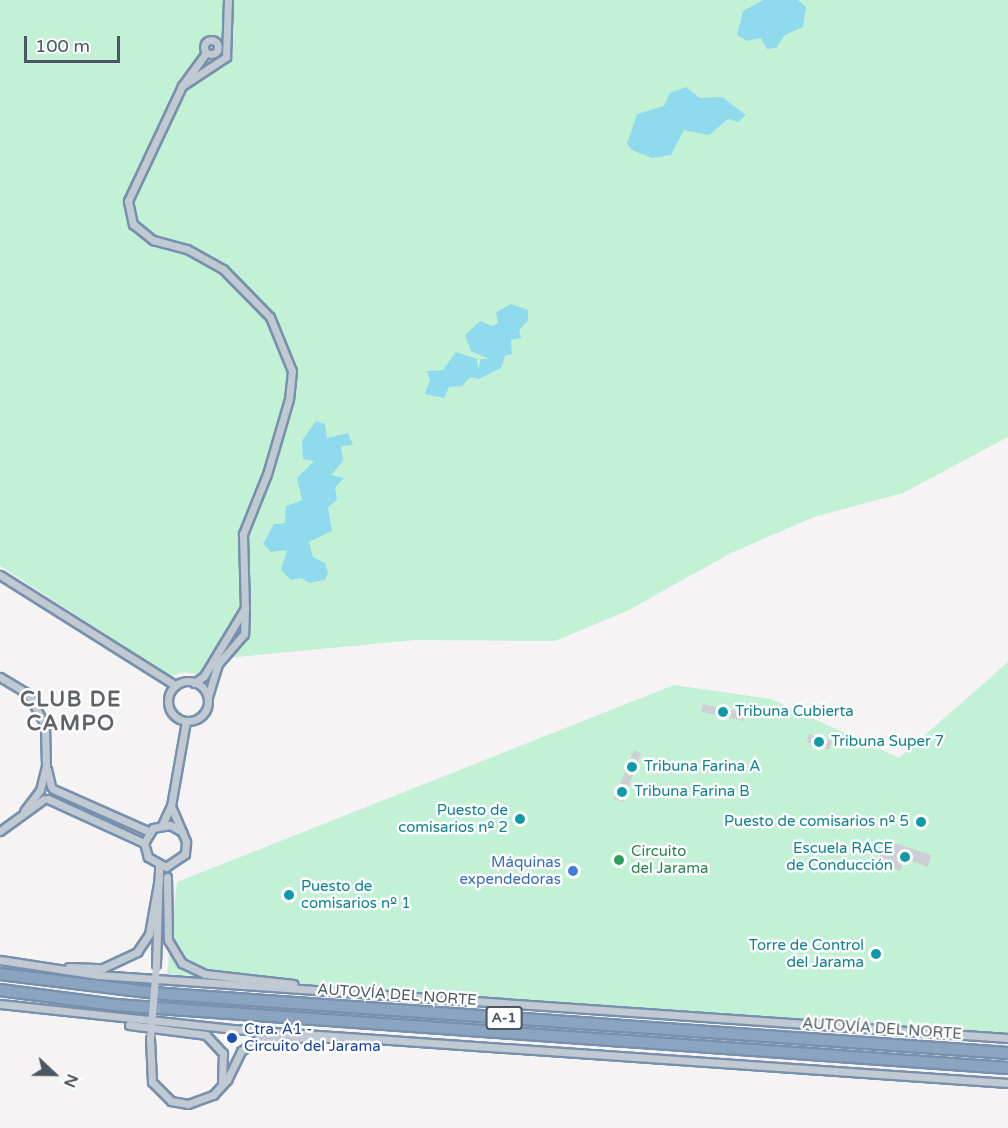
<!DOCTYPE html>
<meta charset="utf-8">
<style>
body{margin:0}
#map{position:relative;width:1008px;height:1128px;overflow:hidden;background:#f5f3f3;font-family:"Varela Round",sans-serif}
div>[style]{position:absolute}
.green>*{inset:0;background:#c3f1d5}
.water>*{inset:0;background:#90daee}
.building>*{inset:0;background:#cdcfd5;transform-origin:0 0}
.roads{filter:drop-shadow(2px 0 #7690ad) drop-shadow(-2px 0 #7690ad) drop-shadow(0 2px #7690ad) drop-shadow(0 -2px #7690ad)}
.minor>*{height:7px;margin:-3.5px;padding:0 3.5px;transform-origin:3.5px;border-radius:3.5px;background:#c1cad2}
.minor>.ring{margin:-3.5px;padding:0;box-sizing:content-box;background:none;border:7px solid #c1cad2;border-radius:50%}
.highway>*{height:10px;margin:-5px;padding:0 5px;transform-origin:5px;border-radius:5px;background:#8ba5c1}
.minor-bridge>*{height:7px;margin:-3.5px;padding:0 3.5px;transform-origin:3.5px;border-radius:3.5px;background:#c1cad2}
.dots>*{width:16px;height:16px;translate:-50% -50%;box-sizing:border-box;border:3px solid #fff;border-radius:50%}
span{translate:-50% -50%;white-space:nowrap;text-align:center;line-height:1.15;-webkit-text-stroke:5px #fff;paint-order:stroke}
.shield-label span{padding:2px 4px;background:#fff;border:2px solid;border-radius:4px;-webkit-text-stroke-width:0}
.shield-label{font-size:14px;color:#4a5661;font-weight:700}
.culture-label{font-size:15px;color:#0d838f}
.left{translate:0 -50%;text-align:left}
.right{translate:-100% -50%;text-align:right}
.leisure-label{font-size:15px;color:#27864d}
.shop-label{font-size:15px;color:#366cbe}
.street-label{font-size:15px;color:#4a5661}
.transit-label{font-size:15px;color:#164399}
.district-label{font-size:21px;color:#5f6368;font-weight:700;letter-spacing:1.5px}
.north{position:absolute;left:24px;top:1044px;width:60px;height:60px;-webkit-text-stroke:4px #fff;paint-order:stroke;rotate:112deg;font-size:16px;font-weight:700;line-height:24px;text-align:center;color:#4a5661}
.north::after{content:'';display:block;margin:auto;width:21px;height:27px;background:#4a5661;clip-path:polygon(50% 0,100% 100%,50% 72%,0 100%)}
.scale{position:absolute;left:24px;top:36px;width:96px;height:27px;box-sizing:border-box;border:3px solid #4a5661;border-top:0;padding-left:8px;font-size:18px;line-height:21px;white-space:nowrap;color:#4a5661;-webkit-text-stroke:4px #fff;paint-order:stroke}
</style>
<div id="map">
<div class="green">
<i style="clip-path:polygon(0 0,1008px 0,1008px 437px,903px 493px,814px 517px,731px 553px,629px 610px,555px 641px,415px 640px,226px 658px,213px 691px,201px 675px,185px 672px,171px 676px,0 566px)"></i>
<i style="clip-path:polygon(1008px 662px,1008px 1034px,167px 974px,177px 882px,674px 685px,771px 699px,899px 758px)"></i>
</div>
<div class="water">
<i style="clip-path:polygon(763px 0,798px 0,806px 7px,803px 27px,785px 35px,776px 48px,767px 49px,761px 38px,747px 41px,737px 35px,743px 11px)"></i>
<i style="clip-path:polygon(686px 87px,700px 98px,722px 97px,746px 115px,738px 122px,728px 119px,709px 135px,684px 130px,671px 155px,652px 158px,632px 150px,627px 144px,637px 114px,664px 106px,670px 93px)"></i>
<i style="clip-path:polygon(511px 304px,528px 310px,528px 321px,519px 330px,521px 338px,511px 340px,512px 354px,505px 356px,501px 368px,479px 379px,470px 377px,462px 386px,449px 387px,444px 398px,425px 394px,430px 380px,427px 371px,443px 370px,456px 352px,477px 359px,478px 369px,481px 359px,489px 359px,471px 351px,465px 335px,480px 321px,492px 326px,498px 323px,496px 312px)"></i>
<i style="clip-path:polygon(316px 421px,325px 424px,327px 438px,348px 433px,353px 445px,341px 446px,343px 461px,331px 475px,344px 478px,335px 488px,337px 500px,328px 507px,332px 531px,309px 542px,313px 557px,325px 563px,328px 573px,325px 580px,309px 583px,302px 578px,291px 580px,281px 570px,287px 550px,271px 552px,263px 544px,274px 524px,285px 523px,286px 506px,302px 500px,297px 478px,314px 461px,303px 459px,302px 441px)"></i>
</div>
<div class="building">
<i style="left:703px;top:704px;width:44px;height:8px;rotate:12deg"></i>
<i style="clip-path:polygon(809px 734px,832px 741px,829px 750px,807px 742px)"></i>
<i style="clip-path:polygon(634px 750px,641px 753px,623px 802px,614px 799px)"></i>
<i style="clip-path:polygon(885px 840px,931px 855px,928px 867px,904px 858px,900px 871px,877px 863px)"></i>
</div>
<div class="roads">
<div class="minor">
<i class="ring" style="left:204px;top:40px;width:7px;height:7px"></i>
<i style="left:206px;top:53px;width:41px;rotate:126deg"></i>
<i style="left:182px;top:86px;width:127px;rotate:115.2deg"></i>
<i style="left:128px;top:201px;width:24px;rotate:78deg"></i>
<i style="left:133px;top:224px;width:26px;rotate:39deg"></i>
<i style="left:153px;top:240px;width:35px;rotate:15deg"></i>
<i style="left:187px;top:249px;width:41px;rotate:29.1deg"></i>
<i style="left:223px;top:269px;width:67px;rotate:45.6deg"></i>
<i style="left:270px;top:317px;width:58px;rotate:67.8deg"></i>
<i style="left:292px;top:371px;width:28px;rotate:96deg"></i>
<i style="left:289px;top:399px;width:78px;rotate:106.3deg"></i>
<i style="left:267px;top:474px;width:65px;rotate:111.8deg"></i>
<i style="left:243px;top:534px;width:74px;rotate:88.5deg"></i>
<i style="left:182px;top:86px;width:53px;rotate:-33.4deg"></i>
<i style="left:226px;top:57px;width:57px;rotate:-88deg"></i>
<i style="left:0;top:575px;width:207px;rotate:32.2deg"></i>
<i style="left:0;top:677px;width:33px;rotate:31deg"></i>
<i style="left:28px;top:694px;width:35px;rotate:61deg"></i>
<i style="left:45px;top:725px;width:41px;rotate:88.6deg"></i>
<i style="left:46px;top:766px;width:25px;rotate:104deg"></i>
<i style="left:40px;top:790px;width:26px;rotate:127deg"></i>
<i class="ring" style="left:168px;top:681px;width:33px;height:33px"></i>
<i style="left:194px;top:683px;width:12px;rotate:-35deg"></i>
<i style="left:204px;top:676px;width:79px;rotate:-58.9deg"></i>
<i style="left:245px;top:608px;width:26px;rotate:92deg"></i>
<i style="left:244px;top:634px;width:40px;rotate:131deg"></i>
<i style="left:218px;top:664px;width:34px;rotate:107deg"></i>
<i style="left:47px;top:769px;width:18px;rotate:77deg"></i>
<i style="left:53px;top:789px;width:106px;rotate:23.9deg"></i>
<i style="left:48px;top:799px;width:106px;rotate:24.6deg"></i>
<i style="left:171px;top:806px;width:39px;rotate:67deg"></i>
<i style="left:186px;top:842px;width:12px;rotate:95deg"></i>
<i style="left:185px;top:854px;width:23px;rotate:146deg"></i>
<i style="left:166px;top:867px;width:21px;rotate:-151deg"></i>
<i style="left:148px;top:857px;width:15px;rotate:-106deg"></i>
<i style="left:144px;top:843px;width:17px;rotate:-59deg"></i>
<i style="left:153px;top:828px;width:17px;rotate:-10deg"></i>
<i style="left:170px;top:825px;width:14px;rotate:30deg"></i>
<i style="left:162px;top:825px;width:21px;rotate:-65deg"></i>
<i style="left:171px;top:806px;width:86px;rotate:-80deg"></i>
<i style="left:0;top:831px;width:54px;rotate:-36deg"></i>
<i style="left:167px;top:877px;width:63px;rotate:89.1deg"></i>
<i style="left:168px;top:940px;width:27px;rotate:59deg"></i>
<i style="left:182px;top:963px;width:25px;rotate:26deg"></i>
<i style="left:205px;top:974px;width:89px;rotate:6.5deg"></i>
<i style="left:0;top:960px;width:99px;rotate:8.7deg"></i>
<i style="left:98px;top:975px;width:912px;rotate:3.96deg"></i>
<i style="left:156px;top:964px;width:98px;rotate:-88.2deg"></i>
<i style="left:69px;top:967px;width:34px;rotate:2deg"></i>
<i style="left:103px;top:968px;width:38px;rotate:-25deg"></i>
<i style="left:137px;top:952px;width:22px;rotate:-56deg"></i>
<i style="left:149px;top:934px;width:57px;rotate:-79.9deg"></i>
<i style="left:0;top:1004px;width:234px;rotate:6.1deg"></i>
<i style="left:233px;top:1029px;width:777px;rotate:3.99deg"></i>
<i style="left:129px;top:1025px;width:78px;rotate:7.4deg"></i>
<i style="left:206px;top:1035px;width:25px;rotate:47deg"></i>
<i style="left:223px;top:1053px;width:29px;rotate:92deg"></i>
<i style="left:150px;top:1039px;width:43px;rotate:87.3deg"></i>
<i style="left:152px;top:1082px;width:27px;rotate:45deg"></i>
<i style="left:171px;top:1101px;width:17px;rotate:10deg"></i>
<i style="left:188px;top:1104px;width:27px;rotate:-20deg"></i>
<i style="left:213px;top:1095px;width:21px;rotate:-47deg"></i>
<i style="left:227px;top:1080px;width:32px;rotate:-64deg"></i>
<i style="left:241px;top:1051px;width:24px;rotate:-33deg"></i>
<i style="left:261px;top:1038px;width:70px"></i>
</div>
<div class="highway">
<i style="left:0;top:974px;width:166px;rotate:6.9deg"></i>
<i style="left:165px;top:994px;width:845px;rotate:4deg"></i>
<i style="left:0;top:990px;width:116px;rotate:7.4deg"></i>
<i style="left:115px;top:1005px;width:895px;rotate:4.04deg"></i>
</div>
</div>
<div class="minor-bridge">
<i style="left:150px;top:1039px;width:75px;rotate:-85.4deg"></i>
</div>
<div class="dots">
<i style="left:723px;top:712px;background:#0f9aa8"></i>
<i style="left:819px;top:742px;background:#0f9aa8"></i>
<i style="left:632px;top:767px;background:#0f9aa8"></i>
<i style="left:622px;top:792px;background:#0f9aa8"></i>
<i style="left:520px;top:819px;background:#0f9aa8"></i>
<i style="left:921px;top:822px;background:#0f9aa8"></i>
<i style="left:905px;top:857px;background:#0f9aa8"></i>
<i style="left:619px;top:860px;background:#2e9e5b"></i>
<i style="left:573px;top:871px;background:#3f7fe0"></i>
<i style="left:289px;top:895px;background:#0f9aa8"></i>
<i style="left:876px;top:954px;background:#0f9aa8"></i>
<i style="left:232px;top:1038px;background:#1a4fb4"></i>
</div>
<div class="shield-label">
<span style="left:504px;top:1018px">A-1</span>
</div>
<div class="culture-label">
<span class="left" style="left:735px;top:712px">Tribuna Cubierta</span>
<span class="left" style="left:831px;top:742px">Tribuna Super 7</span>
<span class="left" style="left:644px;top:767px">Tribuna Farina A</span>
<span class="left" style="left:634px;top:792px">Tribuna Farina B</span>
<span class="right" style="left:508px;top:819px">Puesto de<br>comisarios nº 2</span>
<span class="right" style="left:909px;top:822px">Puesto de comisarios nº 5</span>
<span class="right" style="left:893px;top:857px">Escuela RACE<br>de Conducción</span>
<span class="left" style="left:301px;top:895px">Puesto de<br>comisarios nº 1</span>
<span class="right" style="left:864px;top:954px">Torre de Control<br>del Jarama</span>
</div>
<div class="leisure-label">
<span class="left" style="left:631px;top:860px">Circuito<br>del Jarama</span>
</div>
<div class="shop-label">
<span class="right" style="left:561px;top:871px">Máquinas<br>expendedoras</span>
</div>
<div class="street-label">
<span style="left:397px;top:995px;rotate:4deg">AUTOVÍA DEL NORTE</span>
<span style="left:882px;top:1029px;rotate:4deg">AUTOVÍA DEL NORTE</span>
</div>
<div class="transit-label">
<span class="left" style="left:244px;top:1038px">Ctra. A1 -<br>Circuito del Jarama</span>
</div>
<div class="district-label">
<span style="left:71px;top:712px">CLUB DE<br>CAMPO</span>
</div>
<div class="north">N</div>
<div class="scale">100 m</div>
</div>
